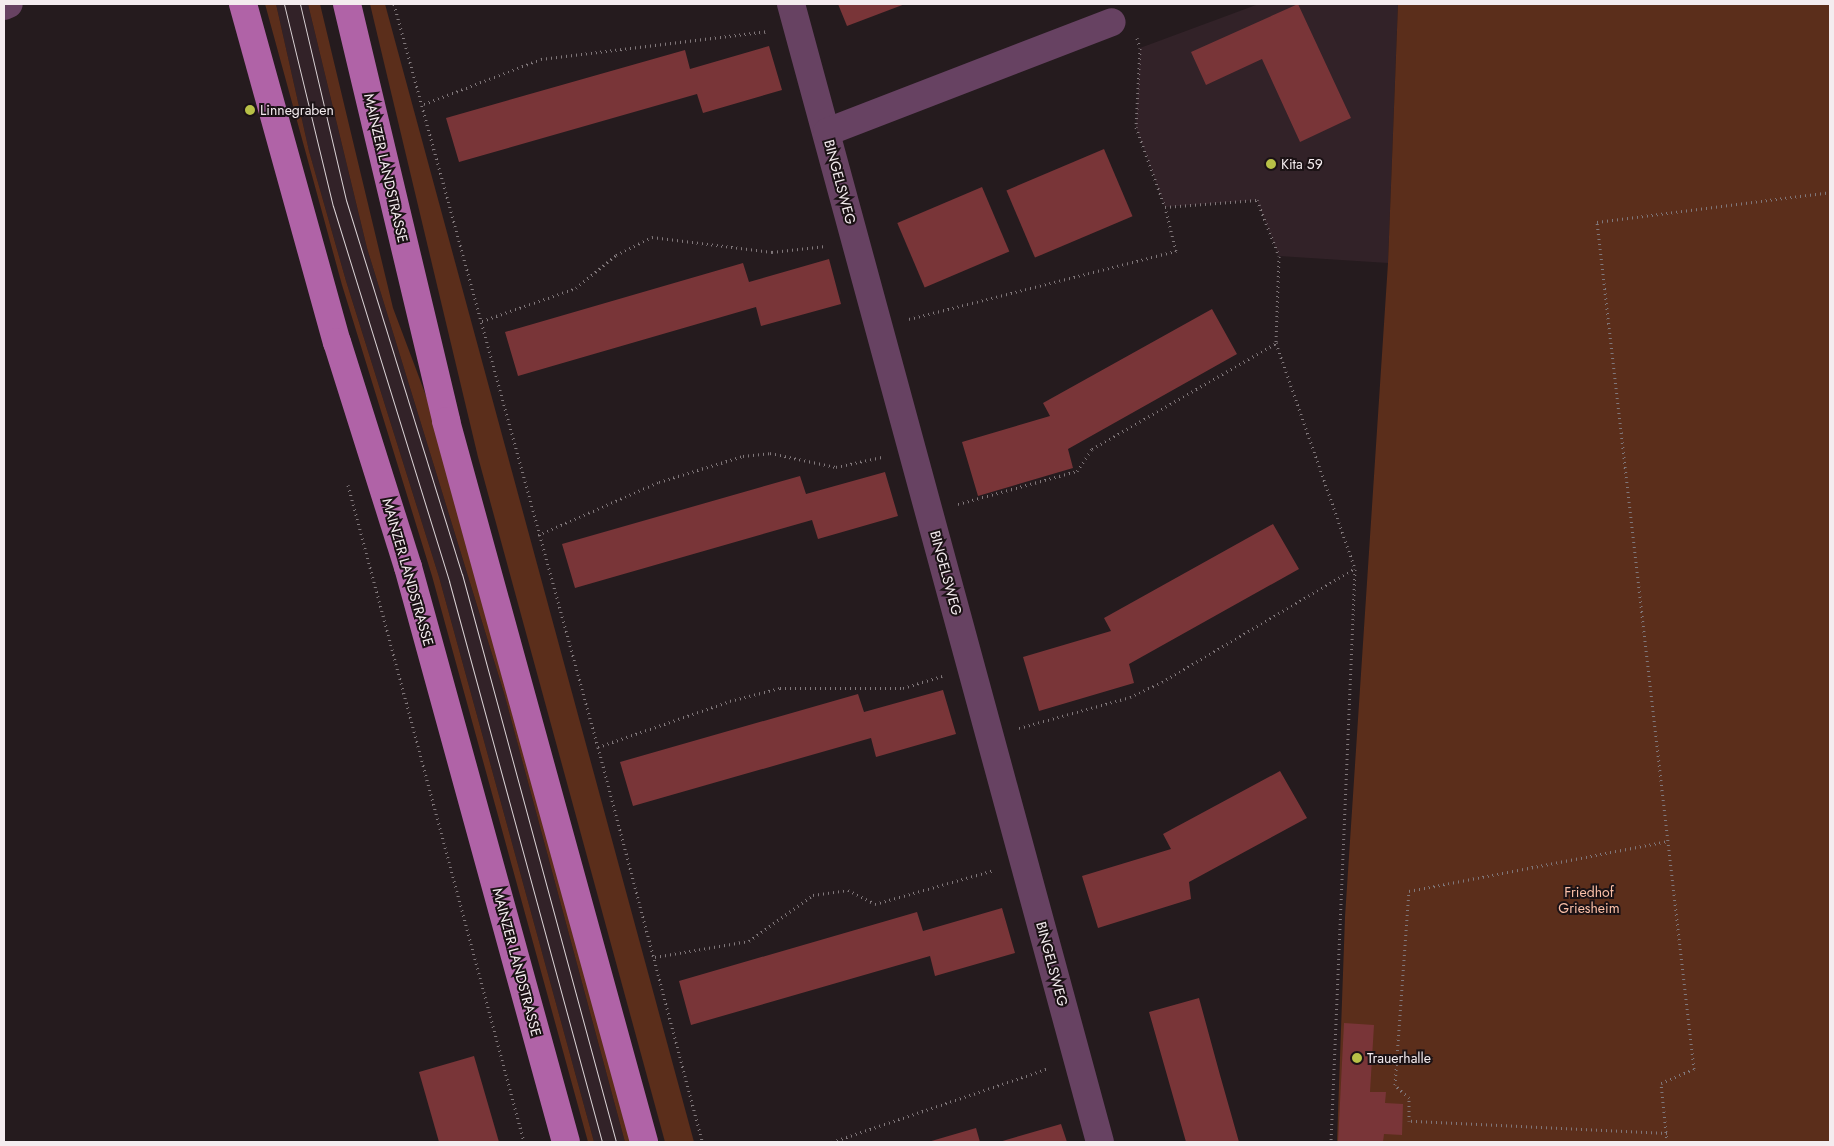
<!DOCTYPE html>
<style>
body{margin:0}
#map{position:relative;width:1834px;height:1146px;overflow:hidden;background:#251b1e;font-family:Jost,sans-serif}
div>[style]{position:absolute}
.built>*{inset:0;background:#322228}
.green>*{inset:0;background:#5b2e1b}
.building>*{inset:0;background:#793538;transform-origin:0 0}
.path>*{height:3px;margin-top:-1.5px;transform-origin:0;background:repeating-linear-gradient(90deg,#80777a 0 1px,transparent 0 5px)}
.minor>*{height:28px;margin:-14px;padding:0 14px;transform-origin:14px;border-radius:14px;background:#674262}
.major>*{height:28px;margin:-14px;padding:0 14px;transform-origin:14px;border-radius:14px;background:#b063a7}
.tram>*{height:1px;margin:-0.5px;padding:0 0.5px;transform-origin:0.5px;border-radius:0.5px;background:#dad2d5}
.dots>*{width:14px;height:14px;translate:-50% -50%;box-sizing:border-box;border:2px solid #1b1215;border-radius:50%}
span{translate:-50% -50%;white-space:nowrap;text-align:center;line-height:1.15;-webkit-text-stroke:4px #1b1215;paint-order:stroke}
.poi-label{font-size:14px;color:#f4ecef}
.left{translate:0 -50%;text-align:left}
.street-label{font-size:14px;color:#f4ecef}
.park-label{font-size:14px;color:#fbc0a8}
.frame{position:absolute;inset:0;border:5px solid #f4ecef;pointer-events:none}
</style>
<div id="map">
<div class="built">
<i style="clip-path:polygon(276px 4px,308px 4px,367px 248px,504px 693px,625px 1142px,594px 1142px,439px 577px,346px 281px,309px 151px)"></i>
<i style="clip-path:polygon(1398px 4px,1388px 263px,1279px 256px,1257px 200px,1165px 207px,1136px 127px,1140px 48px,1256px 5px)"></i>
</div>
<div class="green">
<i style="clip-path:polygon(265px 4px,276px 4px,309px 151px,346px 281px,439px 577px,594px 1142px,588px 1142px,432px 576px,342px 285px)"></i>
<i style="clip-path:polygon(308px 4px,320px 4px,393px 308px,428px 401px,632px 1142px,625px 1142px,504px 693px,367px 248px)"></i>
<i style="clip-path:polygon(370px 4px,385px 4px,694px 1142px,665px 1142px,478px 457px)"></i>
<i style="clip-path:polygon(1398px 4px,1830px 4px,1830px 1142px,1337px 1142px,1345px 917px,1388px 263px)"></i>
</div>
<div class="building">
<i style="clip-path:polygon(838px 4px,905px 4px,847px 26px)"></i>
<i style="clip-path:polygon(1298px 4px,1351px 118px,1300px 142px,1262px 59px,1206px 85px,1191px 52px)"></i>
<i style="clip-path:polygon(769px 46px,782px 90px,703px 113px,697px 94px,459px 162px,446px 118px,685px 50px,690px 69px)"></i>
<i style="left:1104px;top:149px;width:73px;height:106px;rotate:67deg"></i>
<i style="left:982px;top:187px;width:70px;height:92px;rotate:67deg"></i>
<i style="clip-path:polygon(829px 259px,841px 304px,761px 326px,756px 307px,518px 376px,505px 332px,743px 263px,749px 282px)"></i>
<i style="clip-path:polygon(1212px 309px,1237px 354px,1068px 449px,1073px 468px,978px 496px,962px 442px,1050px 416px,1043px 403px)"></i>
<i style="clip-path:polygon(885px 472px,898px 516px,818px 539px,812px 520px,575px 588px,562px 544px,800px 476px,806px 494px)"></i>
<i style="clip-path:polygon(1273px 524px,1299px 569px,1129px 664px,1134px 683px,1039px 711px,1023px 657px,1111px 631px,1104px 618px)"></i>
<i style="clip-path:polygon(943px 690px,956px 734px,876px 757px,871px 738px,633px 806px,620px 762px,858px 694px,864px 712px)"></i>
<i style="clip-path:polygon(1280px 771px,1307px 818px,1189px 882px,1191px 899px,1098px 928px,1082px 876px,1171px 849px,1163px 834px)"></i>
<i style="clip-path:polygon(1002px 908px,1015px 953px,935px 976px,930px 956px,691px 1025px,679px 981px,917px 912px,923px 931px)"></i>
<i style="clip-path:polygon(1199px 998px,1220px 1075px,1239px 1142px,1186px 1142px,1149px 1012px)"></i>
<i style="clip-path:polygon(1344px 1023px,1374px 1025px,1370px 1092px,1386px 1092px,1385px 1103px,1403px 1104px,1402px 1135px,1384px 1134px,1383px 1142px,1338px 1142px)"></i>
<i style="clip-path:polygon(474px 1056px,499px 1142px,439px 1142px,419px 1072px)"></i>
<i style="clip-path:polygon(1061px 1124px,1067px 1142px,999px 1142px)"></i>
<i style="clip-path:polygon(976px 1128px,980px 1142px,928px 1142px)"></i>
</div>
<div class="path">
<i style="left:394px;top:4px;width:770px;rotate:74.65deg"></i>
<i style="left:598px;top:747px;width:408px;rotate:75.2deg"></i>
<i style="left:1137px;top:38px;width:10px;rotate:73deg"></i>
<i style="left:1140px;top:48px;width:79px;rotate:92.9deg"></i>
<i style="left:1136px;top:127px;width:85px;rotate:70.1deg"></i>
<i style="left:1165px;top:207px;width:92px;rotate:-4.4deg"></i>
<i style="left:1257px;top:200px;width:60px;rotate:68.6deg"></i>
<i style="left:1279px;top:256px;width:87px;rotate:92deg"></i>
<i style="left:1276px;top:343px;width:239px;rotate:70.7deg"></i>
<i style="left:1355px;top:569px;width:574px;rotate:92.4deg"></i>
<i style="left:424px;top:104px;width:125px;rotate:-21deg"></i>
<i style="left:541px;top:59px;width:229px;rotate:-7deg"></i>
<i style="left:909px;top:319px;width:276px;rotate:-14.3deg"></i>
<i style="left:1176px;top:251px;width:45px;rotate:-104deg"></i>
<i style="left:482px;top:321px;width:100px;rotate:-19.3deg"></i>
<i style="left:576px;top:288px;width:52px;rotate:-39.5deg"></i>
<i style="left:616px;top:255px;width:40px;rotate:-26.6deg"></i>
<i style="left:652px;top:237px;width:121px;rotate:7.1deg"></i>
<i style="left:772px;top:252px;width:54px;rotate:-6.3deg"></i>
<i style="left:348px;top:485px;width:680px;rotate:75deg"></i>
<i style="left:958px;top:504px;width:123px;rotate:-15.5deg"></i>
<i style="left:1077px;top:471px;width:27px;rotate:-56deg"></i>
<i style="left:1092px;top:449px;width:212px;rotate:-29.9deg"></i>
<i style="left:538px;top:535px;width:132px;rotate:-23.7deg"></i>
<i style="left:659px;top:482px;width:88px;rotate:-17.2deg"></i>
<i style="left:743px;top:456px;width:27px;rotate:-6deg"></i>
<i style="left:770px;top:453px;width:67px;rotate:12deg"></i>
<i style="left:836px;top:467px;width:47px;rotate:-12.3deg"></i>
<i style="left:1019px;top:728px;width:115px;rotate:-15.6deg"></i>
<i style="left:1130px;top:697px;width:35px;rotate:-25deg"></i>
<i style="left:1162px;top:682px;width:223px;rotate:-30.5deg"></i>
<i style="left:598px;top:747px;width:140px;rotate:-19.2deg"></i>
<i style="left:730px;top:701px;width:52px;rotate:-14.6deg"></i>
<i style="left:780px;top:688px;width:123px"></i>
<i style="left:903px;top:688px;width:41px;rotate:-17.1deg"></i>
<i style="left:655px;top:957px;width:95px;rotate:-9.7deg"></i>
<i style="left:749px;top:941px;width:79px;rotate:-35.7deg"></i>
<i style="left:813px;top:895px;width:35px;rotate:-8deg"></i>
<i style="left:848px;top:890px;width:30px;rotate:27deg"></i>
<i style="left:875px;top:904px;width:124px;rotate:-15.9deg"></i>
<i style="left:1667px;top:1133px;width:258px;rotate:-177.3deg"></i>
<i style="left:1409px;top:1121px;width:23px;rotate:-90deg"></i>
<i style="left:1409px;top:1098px;width:19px;rotate:-137deg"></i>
<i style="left:1395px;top:1085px;width:195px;rotate:-85.9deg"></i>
<i style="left:1409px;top:891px;width:264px;rotate:-10.9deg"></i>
<i style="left:832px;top:1142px;width:229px;rotate:-18.8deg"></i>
<i style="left:1667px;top:1142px;width:59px;rotate:-95.8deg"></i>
<i style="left:1661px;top:1083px;width:36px;rotate:-23deg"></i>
<i style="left:1694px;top:1069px;width:853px;rotate:-96.53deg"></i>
<i style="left:1597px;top:222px;width:235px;rotate:-7.3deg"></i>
</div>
<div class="minor">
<i style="left:791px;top:4px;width:1179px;rotate:74.81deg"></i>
<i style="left:4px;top:6px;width:5px;rotate:-22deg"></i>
<i style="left:827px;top:132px;width:305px;rotate:-21.1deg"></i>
</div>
<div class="major">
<i style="left:243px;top:4px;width:351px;rotate:74.5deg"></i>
<i style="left:337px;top:342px;width:236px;rotate:72.5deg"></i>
<i style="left:408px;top:567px;width:596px;rotate:74.64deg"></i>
<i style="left:347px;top:4px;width:429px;rotate:76.6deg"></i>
<i style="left:446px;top:421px;width:748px;rotate:74.64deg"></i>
</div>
<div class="tram">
<i style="left:284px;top:4px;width:208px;rotate:76.4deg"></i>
<i style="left:333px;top:206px;width:393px;rotate:72.8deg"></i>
<i style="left:449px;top:581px;width:581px;rotate:74.74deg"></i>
<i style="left:300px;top:4px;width:201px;rotate:76.8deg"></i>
<i style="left:346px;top:200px;width:392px;rotate:72.8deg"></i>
<i style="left:462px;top:574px;width:589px;rotate:74.83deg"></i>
</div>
<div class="dots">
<i style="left:250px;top:110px;background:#b8c147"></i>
<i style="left:1271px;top:164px;background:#b8c147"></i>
<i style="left:1357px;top:1058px;background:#b8c147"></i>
</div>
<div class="poi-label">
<span class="left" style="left:260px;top:110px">Linnegraben</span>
<span class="left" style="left:1281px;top:164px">Kita 59</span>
<span class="left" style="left:1367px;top:1058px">Trauerhalle</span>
</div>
<div class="street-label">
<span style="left:386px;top:168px;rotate:77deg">MAINZER LANDSTRASSE</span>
<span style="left:840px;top:182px;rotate:75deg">BINGELSWEG</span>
<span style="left:408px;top:572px;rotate:74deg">MAINZER LANDSTRASSE</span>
<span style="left:946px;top:573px;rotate:75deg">BINGELSWEG</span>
<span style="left:517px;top:962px;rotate:75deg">MAINZER LANDSTRASSE</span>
<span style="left:1052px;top:964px;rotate:75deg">BINGELSWEG</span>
</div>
<div class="park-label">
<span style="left:1589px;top:900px">Friedhof<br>Griesheim</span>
</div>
<div class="frame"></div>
</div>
